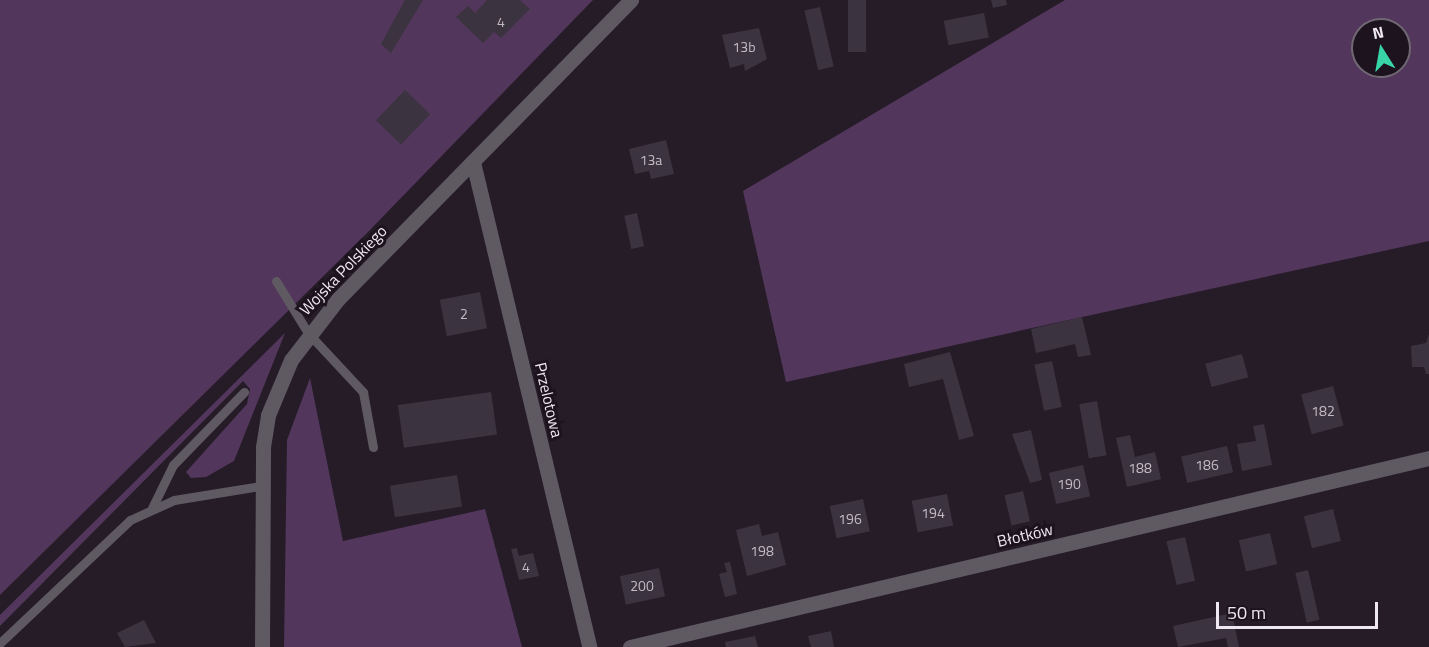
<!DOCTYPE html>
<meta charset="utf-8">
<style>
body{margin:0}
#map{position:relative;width:1429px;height:647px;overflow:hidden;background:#251c28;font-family:"Titillium Web",sans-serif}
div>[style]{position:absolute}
.green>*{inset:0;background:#53365c}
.building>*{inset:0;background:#3c3340;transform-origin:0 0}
.service>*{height:9px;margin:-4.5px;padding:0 4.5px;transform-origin:4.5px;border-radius:4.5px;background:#5f5a61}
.minor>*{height:15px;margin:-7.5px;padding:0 7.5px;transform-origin:7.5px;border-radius:7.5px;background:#5f5a61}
.tertiary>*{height:15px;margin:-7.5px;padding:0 7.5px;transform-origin:7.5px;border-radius:7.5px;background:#5f5a61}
span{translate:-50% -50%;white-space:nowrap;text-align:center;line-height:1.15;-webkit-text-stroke:6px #1c131f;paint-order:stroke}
.number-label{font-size:14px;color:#c2bbc4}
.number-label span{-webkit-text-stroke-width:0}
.street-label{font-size:16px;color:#eee8f0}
.north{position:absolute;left:1351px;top:18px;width:60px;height:60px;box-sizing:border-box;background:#1c131f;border:2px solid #706873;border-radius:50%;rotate:349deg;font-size:16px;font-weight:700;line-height:24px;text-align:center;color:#eee8f0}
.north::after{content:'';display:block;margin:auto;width:21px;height:27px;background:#39d4a5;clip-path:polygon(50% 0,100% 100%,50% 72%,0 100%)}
.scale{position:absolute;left:1216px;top:602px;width:162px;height:27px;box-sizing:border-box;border:3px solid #eee8f0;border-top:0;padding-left:8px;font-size:18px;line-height:21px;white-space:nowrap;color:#eee8f0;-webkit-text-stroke:4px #1c131f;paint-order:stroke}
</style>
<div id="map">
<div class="green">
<i style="clip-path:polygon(0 0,593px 0,366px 234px,0 595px)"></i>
<i style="clip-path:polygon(evenodd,1065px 0,1429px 0,1429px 241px,786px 382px,743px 191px,1065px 0,1363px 30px,1399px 30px,1399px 66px,1363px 66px,1363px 30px)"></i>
<i style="clip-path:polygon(285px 333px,234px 461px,206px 477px,191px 478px,186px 472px,247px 404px,250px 389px,243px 381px,0 626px,0 615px)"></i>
<i style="clip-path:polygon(310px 378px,343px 541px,485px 509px,522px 647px,284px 647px,287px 440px)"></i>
</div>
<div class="building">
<i style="clip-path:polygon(405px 0,423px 0,391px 53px,381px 44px)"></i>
<i style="clip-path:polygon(487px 0,520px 0,530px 9px,501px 38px,494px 32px,483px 43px,456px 17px,468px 6px,475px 13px)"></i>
<i style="left:848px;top:0;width:18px;height:52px"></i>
<i style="clip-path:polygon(991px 0,1006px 0,1007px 5px,993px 8px)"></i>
<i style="left:820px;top:7px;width:61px;height:16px;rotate:77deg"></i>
<i style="left:984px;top:13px;width:25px;height:41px;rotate:79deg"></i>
<i style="clip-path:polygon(759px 28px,767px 59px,745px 71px,744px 64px,730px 68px,722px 35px)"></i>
<i style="left:405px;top:90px;width:35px;height:42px;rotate:44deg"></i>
<i style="clip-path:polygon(666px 140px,674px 174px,651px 179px,649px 171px,635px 174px,629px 149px)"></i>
<i style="left:637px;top:213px;width:34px;height:13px;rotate:78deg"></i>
<i style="left:480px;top:292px;width:37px;height:41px;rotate:79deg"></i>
<i style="clip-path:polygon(1082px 317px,1091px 355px,1078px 357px,1075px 344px,1036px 353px,1031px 329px)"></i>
<i style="clip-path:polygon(1429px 334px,1429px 374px,1426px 374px,1424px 367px,1412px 367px,1411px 346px,1426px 343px)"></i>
<i style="clip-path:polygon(950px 352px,974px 436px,959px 440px,943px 379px,909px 387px,904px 364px)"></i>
<i style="left:1242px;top:354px;width:24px;height:38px;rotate:75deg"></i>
<i style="left:1052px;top:361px;width:47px;height:18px;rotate:78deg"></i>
<i style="left:1333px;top:386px;width:41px;height:33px;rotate:75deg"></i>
<i style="left:491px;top:392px;width:43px;height:94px;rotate:82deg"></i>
<i style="left:1097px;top:401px;width:55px;height:18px;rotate:80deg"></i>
<i style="clip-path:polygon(1264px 424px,1272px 465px,1242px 471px,1237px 444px,1256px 441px,1253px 426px)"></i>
<i style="clip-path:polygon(1031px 430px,1042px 480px,1030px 483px,1012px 434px)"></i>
<i style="clip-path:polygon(1130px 435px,1135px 457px,1155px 452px,1161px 479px,1127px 487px,1116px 438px)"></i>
<i style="left:1227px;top:446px;width:27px;height:47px;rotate:77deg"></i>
<i style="left:1083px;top:465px;width:32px;height:35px;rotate:77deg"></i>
<i style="left:457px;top:475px;width:32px;height:68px;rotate:81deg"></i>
<i style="left:1023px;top:491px;width:31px;height:19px;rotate:77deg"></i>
<i style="left:947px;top:494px;width:32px;height:36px;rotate:79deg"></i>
<i style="left:863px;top:499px;width:33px;height:34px;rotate:78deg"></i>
<i style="left:1333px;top:509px;width:33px;height:30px;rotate:76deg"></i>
<i style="clip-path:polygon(759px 524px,762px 536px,778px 532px,786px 565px,747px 576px,736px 530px)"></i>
<i style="left:1270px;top:533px;width:32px;height:32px;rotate:77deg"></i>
<i style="left:1185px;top:537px;width:45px;height:19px;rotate:77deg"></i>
<i style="clip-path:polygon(517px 548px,519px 556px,533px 553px,539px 576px,519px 580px,511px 549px)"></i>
<i style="clip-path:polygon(730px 562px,737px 594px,725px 597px,719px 574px,727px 572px,724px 563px)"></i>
<i style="left:659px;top:568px;width:29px;height:40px;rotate:78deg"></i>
<i style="left:1308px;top:570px;width:51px;height:13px;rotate:77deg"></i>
<i style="clip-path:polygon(1232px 613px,1239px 647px,1228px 647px,1226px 638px,1178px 647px,1173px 626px)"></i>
<i style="clip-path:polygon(144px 620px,156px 643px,125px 647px,117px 633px)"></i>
<i style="clip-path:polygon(831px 631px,834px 647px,811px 647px,808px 636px)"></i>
<i style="clip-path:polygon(755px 636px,758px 647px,726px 647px,725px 642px)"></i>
</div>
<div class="service">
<i style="left:276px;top:281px;width:61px;rotate:58.4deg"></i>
<i style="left:308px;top:333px;width:81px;rotate:47deg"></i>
<i style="left:363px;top:392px;width:56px;rotate:79.7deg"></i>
<i style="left:152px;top:508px;width:48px;rotate:-64deg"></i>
<i style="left:173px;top:465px;width:102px;rotate:-45.8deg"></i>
<i style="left:0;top:643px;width:179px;rotate:-43.4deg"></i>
<i style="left:130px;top:520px;width:48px;rotate:-24.4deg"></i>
<i style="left:174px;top:500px;width:87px;rotate:-9.2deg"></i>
</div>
<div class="minor">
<i style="left:473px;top:162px;width:499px;rotate:76.5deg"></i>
<i style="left:630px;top:647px;width:821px;rotate:-13.31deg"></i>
</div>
<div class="tertiary">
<i style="left:262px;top:647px;width:200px;rotate:-89.7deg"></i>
<i style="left:263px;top:447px;width:32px;rotate:-81deg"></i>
<i style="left:268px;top:415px;width:60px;rotate:-67.3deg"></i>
<i style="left:291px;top:360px;width:77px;rotate:-52.4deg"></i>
<i style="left:338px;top:299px;width:419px;rotate:-45.6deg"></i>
</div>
<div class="number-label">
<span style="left:501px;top:22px">4</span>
<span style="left:744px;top:47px">13b</span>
<span style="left:651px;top:160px">13a</span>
<span style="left:464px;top:314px">2</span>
<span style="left:1323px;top:411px">182</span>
<span style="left:1207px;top:465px">186</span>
<span style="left:1140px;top:468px">188</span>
<span style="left:1069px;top:484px">190</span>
<span style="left:933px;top:513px">194</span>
<span style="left:850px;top:519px">196</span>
<span style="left:762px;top:551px">198</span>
<span style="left:526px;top:567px">4</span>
<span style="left:642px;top:586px">200</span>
</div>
<div class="street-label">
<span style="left:343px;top:270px;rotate:-46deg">Wojska Polskiego</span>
<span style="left:549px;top:400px;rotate:77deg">Przelotowa</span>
<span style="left:1025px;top:535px;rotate:-13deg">Błotków</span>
</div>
<div class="north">N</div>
<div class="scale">50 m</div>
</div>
